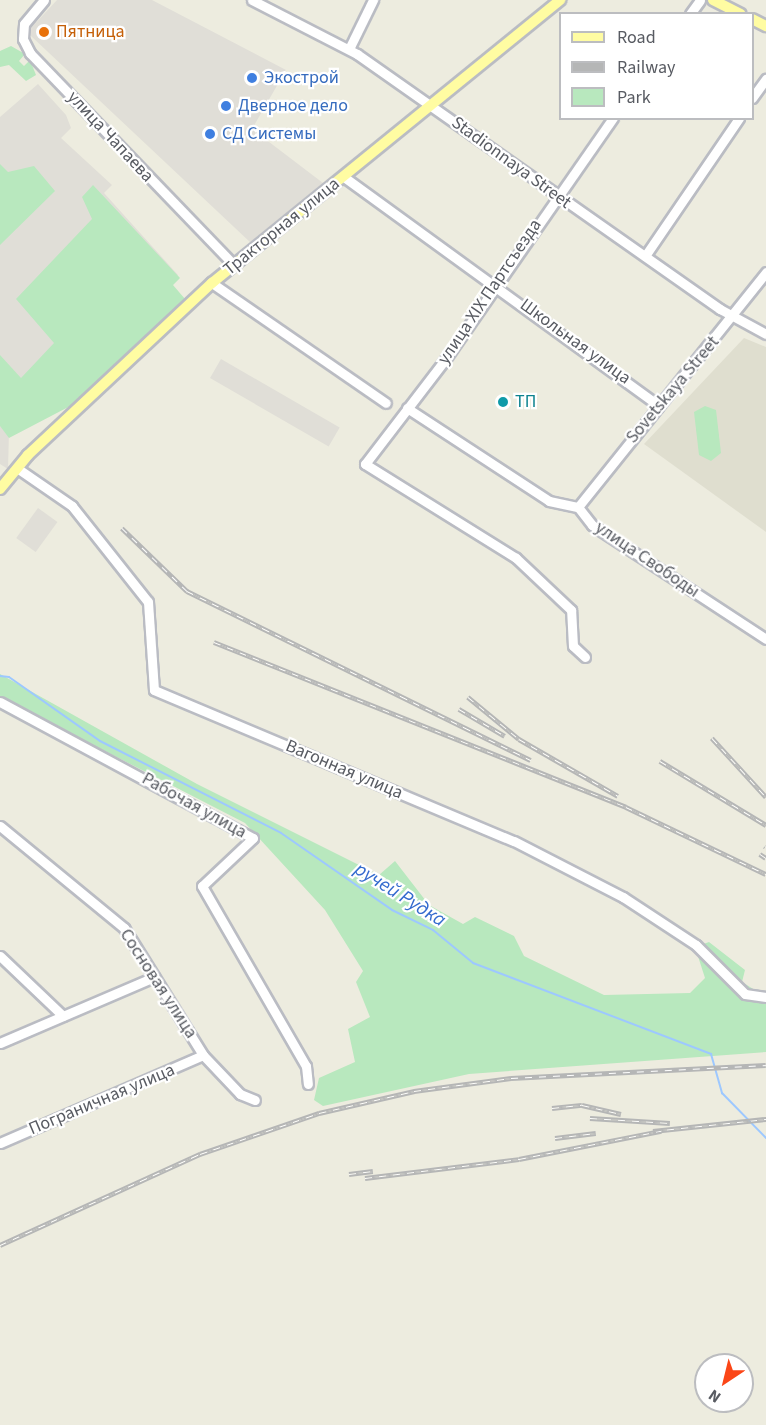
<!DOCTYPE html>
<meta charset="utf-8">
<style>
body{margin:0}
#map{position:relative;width:766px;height:1425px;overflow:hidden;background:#edecdf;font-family:"Source Sans 3",sans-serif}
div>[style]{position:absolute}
.industrial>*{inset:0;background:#e0ded7;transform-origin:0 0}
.education>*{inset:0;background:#dfdecf}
.green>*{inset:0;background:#b8e8be}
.stream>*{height:2px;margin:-1px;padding:0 1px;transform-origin:1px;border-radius:1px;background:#9dc8ff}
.roads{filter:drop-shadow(2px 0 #babcc3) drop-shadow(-2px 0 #babcc3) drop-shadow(0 2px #babcc3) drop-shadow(0 -2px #babcc3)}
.minor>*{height:9px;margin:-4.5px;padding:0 4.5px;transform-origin:4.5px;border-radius:4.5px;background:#fff}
.major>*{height:10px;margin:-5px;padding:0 5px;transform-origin:5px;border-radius:5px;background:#fffca2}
.rail>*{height:4.5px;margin-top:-2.25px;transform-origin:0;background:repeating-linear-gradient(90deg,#fff 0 7px,#b5b6b6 0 14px);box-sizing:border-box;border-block:2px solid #b5b6b6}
.dots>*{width:16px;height:16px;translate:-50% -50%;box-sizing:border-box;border:3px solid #fff;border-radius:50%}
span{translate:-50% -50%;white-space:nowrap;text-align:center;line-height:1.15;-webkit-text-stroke:4.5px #fff;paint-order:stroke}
.food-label{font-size:18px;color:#c56008}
.left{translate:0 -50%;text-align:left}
.shop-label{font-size:18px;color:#366cbe}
.street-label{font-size:18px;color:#585b62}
.culture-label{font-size:18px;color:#0d838f}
.water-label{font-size:20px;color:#346bce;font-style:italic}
.legend{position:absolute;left:559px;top:12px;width:195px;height:108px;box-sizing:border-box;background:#fff;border:2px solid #bcbdc0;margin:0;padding:8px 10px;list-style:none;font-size:18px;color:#585b62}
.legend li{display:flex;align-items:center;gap:12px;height:30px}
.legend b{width:30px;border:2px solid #bcbdc0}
.north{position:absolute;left:694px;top:1353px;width:60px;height:60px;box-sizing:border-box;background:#fff;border:2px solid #bcbdc0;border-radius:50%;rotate:215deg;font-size:16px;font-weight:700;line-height:24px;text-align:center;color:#585b62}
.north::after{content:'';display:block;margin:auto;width:21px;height:27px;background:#fb4617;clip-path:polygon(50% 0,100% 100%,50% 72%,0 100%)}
</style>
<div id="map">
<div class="industrial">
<i style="clip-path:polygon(57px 0,152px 0,286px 70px,252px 129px,323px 183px,251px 243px,31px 36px,31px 28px)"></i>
<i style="clip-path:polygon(38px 84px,66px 115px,71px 128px,61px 138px,112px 185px,104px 193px,178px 275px,9px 432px,8px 469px,0 464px,0 117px)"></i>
<i style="left:221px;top:359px;width:137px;height:22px;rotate:30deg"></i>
<i style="left:38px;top:508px;width:24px;height:37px;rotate:36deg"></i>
</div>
<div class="education">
<i style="clip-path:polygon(744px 338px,766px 347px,766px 532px,644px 444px)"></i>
</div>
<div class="green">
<i style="clip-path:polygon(11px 46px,25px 54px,19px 61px,24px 66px,30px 60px,36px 75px,26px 81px,9px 65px,0 67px,0 51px)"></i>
<i style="clip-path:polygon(0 164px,8px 172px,34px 166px,55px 191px,0 245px)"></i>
<i style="clip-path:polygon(93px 185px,180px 278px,173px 285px,185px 299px,76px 403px,9px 438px,0 426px,0 355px,21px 378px,54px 343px,16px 299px,92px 219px,82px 197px)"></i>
<i style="clip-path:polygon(705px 406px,716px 410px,721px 453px,711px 461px,699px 455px,694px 412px)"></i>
<i style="clip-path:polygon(0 674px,197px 784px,379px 875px,395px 861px,429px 905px,463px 924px,475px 917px,514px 936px,524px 956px,604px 995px,690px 993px,705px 978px,695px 947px,709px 942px,745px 970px,742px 982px,766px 997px,766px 1052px,469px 1074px,323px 1106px,314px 1100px,319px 1078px,355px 1062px,348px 1029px,370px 1017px,356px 982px,363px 971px,325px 910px,245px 823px,0 697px)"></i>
</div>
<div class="stream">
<i style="left:0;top:676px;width:9px;rotate:6deg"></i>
<i style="left:9px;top:677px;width:111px;rotate:35.1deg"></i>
<i style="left:100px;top:741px;width:203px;rotate:26.9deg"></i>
<i style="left:281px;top:833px;width:135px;rotate:34.7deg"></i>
<i style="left:392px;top:910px;width:46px;rotate:26deg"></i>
<i style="left:433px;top:930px;width:52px;rotate:39.5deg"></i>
<i style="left:473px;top:963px;width:255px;rotate:20.9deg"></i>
<i style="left:711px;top:1054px;width:41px;rotate:74.2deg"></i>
<i style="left:722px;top:1093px;width:63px;rotate:45.6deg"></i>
</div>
<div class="roads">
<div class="minor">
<i style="left:44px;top:0;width:31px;rotate:130deg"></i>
<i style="left:24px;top:24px;width:15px;rotate:94deg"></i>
<i style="left:23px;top:39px;width:16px;rotate:63deg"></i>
<i style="left:30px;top:53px;width:294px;rotate:46.1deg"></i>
<i style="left:252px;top:0;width:118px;rotate:27.2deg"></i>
<i style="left:357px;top:54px;width:444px;rotate:35.1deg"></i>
<i style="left:720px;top:309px;width:52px;rotate:28.5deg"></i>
<i style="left:690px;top:14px;width:17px;rotate:-54deg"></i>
<i style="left:349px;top:49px;width:55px;rotate:-63.9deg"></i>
<i style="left:752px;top:98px;width:24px;rotate:-54deg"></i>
<i style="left:344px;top:177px;width:389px;rotate:36deg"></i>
<i style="left:645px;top:256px;width:167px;rotate:-55.7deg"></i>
<i style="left:212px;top:283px;width:211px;rotate:34.6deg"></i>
<i style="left:407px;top:408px;width:170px;rotate:33.2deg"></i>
<i style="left:549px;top:501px;width:30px;rotate:12deg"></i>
<i style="left:578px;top:507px;width:23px;rotate:52deg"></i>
<i style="left:592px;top:525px;width:208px;rotate:33.2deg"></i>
<i style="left:17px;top:468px;width:67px;rotate:34.6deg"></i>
<i style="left:72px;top:506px;width:122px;rotate:51.6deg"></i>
<i style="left:148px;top:602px;width:88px;rotate:86.1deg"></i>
<i style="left:154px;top:690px;width:390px;rotate:22.8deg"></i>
<i style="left:514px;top:841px;width:123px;rotate:27.2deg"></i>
<i style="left:623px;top:897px;width:87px;rotate:33.3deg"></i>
<i style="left:696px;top:945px;width:69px;rotate:45deg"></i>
<i style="left:745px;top:994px;width:21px;rotate:8deg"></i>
<i style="left:578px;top:507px;width:301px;rotate:-51.3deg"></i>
<i style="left:585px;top:657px;width:16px;rotate:-137deg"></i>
<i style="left:573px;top:646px;width:36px;rotate:-93deg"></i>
<i style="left:571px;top:610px;width:76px;rotate:-136.6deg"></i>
<i style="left:516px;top:558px;width:178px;rotate:-148.1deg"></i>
<i style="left:365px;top:464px;width:130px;rotate:-52.5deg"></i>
<i style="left:444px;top:361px;width:296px;rotate:-55.2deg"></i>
<i style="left:0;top:702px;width:287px;rotate:28.3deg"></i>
<i style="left:253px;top:838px;width:70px;rotate:136.7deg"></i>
<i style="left:202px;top:886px;width:208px;rotate:60deg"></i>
<i style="left:306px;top:1066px;width:18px;rotate:84deg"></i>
<i style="left:0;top:826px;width:161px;rotate:39.4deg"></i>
<i style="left:124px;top:928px;width:150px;rotate:58.1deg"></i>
<i style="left:203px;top:1055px;width:54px;rotate:46.5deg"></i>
<i style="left:240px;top:1094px;width:16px;rotate:22deg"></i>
<i style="left:0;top:956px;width:87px;rotate:43.6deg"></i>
<i style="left:0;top:1043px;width:168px;rotate:-23.2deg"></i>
<i style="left:0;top:1143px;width:221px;rotate:-23.4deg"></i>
</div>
<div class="major">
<i style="left:713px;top:0;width:31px;rotate:27deg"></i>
<i style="left:752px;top:19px;width:16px;rotate:27deg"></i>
<i style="left:0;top:489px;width:44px;rotate:-50.5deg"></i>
<i style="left:28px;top:455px;width:252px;rotate:-43.1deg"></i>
<i style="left:212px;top:283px;width:449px;rotate:-39.1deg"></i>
</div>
</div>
<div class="rail">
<i style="left:122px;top:528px;width:91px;rotate:44.1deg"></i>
<i style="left:187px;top:591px;width:383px;rotate:26.2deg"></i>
<i style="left:214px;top:642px;width:444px;rotate:21.8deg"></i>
<i style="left:626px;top:807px;width:155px;rotate:25.6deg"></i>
<i style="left:468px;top:697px;width:66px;rotate:39.5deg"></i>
<i style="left:519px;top:739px;width:114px;rotate:29.9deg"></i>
<i style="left:459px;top:709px;width:53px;rotate:30.4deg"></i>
<i style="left:712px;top:738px;width:80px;rotate:47.5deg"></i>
<i style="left:660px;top:761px;width:124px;rotate:31.1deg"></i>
<i style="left:765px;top:846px;width:1px;rotate:45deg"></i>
<i style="left:760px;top:854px;width:7px;rotate:34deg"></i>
<i style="left:552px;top:1108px;width:30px;rotate:-6deg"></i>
<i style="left:582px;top:1105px;width:40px;rotate:13deg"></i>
<i style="left:590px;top:1118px;width:80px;rotate:3.6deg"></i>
<i style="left:653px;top:1131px;width:114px;rotate:-6.1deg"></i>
<i style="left:555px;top:1138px;width:41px;rotate:-7deg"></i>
<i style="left:349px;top:1174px;width:24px;rotate:-7deg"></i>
<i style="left:365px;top:1178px;width:155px;rotate:-7deg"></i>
<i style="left:519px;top:1159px;width:145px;rotate:-11.2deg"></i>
<i style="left:0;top:1245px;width:220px;rotate:-24.5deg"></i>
<i style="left:200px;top:1154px;width:126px;rotate:-19deg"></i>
<i style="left:319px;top:1113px;width:98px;rotate:-13deg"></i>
<i style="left:414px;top:1091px;width:98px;rotate:-7.6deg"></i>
<i style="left:511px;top:1078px;width:255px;rotate:-2.9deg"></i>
</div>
<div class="dots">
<i style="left:44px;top:32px;background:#e8710a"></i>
<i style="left:252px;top:78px;background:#3f7fe0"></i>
<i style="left:226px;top:106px;background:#3f7fe0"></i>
<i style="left:210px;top:134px;background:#3f7fe0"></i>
<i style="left:503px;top:402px;background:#0f9aa8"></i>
</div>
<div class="food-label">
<span class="left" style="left:56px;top:32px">Пятница</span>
</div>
<div class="shop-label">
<span class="left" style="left:264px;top:78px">Экострой</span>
<span class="left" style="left:238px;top:106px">Дверное дело</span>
<span class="left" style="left:222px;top:134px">СД Системы</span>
</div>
<div class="street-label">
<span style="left:110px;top:137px;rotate:47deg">улица Чапаева</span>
<span style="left:511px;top:163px;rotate:36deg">Stadionnaya Street</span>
<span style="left:282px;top:227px;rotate:-39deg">Тракторная улица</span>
<span style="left:490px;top:292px;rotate:-56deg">улица XIX Партсъезда</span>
<span style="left:575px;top:342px;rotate:36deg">Школьная улица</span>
<span style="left:673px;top:390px;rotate:-50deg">Sovetskaya Street</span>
<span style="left:647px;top:560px;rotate:34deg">улица Свободы</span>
<span style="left:344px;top:770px;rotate:23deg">Вагонная улица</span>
<span style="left:194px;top:806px;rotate:29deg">Рабочая улица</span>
<span style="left:158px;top:984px;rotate:57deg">Сосновая улица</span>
<span style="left:102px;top:1100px;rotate:-23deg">Пограничная улица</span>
</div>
<div class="culture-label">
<span class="left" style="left:515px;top:402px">ТП</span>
</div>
<div class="water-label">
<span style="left:400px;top:895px;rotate:32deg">ручей Рудка</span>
</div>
<ul class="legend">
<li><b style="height:8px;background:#fffca2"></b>Road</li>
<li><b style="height:8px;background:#b5b6b6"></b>Railway</li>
<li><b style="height:16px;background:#b8e8be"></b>Park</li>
</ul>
<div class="north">N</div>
</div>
